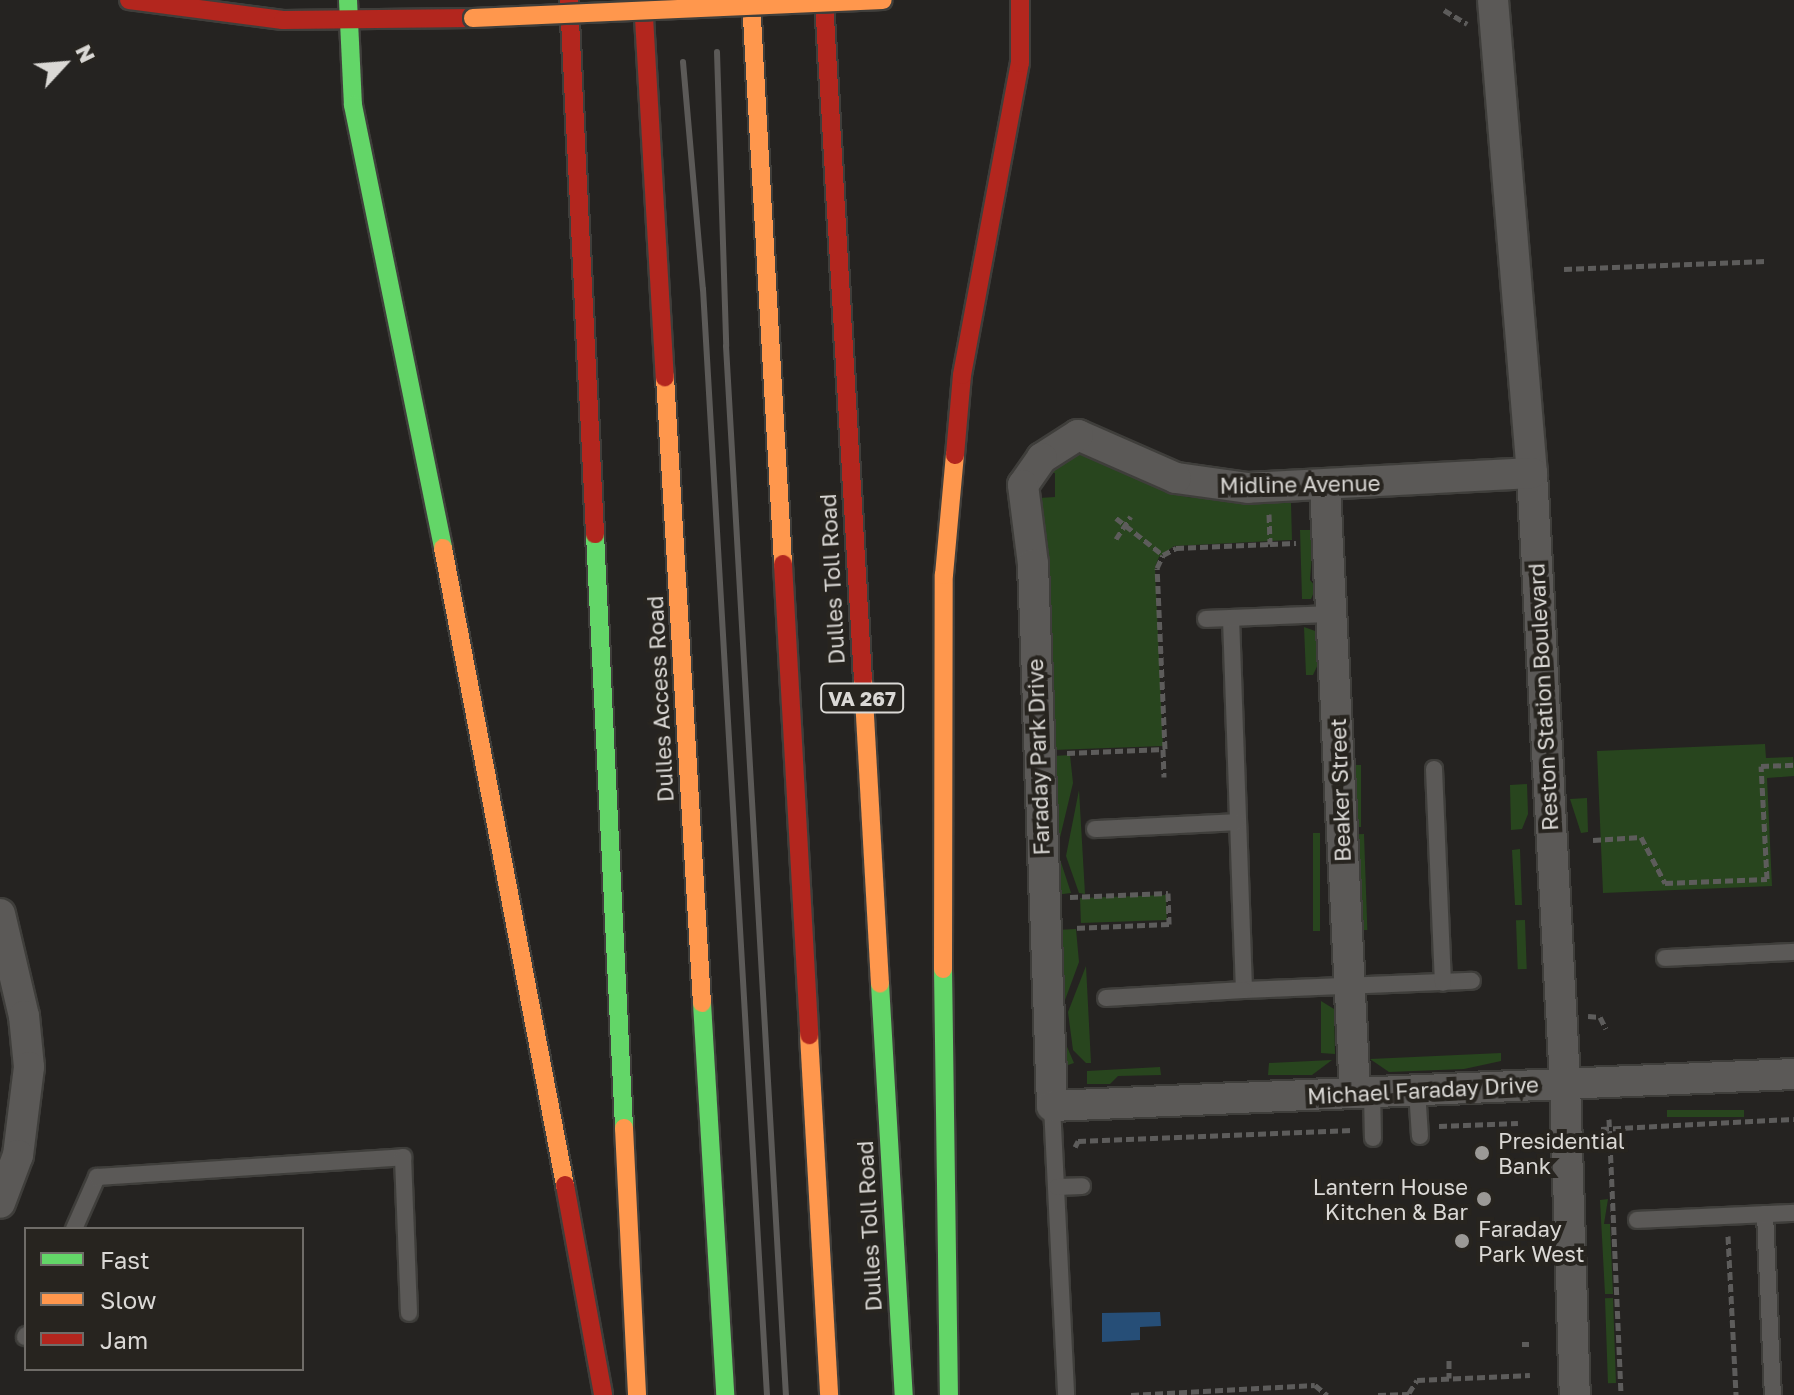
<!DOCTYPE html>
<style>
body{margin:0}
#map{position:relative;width:1794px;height:1395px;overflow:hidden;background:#252321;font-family:"Golos Text",sans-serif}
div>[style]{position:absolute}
.green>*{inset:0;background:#28451e;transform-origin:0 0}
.water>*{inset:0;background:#264e77}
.path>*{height:5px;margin-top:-2.5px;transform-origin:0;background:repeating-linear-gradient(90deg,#5d5c5b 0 8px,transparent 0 12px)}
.roads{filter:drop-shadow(2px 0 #3f3e3b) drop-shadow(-2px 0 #3f3e3b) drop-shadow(0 2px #3f3e3b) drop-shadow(0 -2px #3f3e3b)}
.lane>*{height:16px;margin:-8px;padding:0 8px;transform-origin:8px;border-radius:8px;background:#5b5957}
.street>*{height:30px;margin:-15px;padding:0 15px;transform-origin:15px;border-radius:15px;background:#5b5957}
.fast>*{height:18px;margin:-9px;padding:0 9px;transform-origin:9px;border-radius:9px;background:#63d668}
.slow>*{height:18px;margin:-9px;padding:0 9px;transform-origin:9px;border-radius:9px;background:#ff974d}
.jam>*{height:18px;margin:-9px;padding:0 9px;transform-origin:9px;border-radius:9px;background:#b3261e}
.rail>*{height:6px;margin:-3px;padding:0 3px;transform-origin:3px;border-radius:3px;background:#5c5a58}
.bridges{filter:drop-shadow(2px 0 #3f3e3b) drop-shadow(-2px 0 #3f3e3b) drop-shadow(0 2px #3f3e3b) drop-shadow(0 -2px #3f3e3b)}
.slow-bridge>*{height:18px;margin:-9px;padding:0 9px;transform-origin:9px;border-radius:9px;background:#ff974d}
.dots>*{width:22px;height:22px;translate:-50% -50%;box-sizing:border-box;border:4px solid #27241f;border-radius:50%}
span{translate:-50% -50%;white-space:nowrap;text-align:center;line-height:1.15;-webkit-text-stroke:8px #27241f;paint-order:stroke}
.shield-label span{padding:2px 6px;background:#27241f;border:2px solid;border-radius:6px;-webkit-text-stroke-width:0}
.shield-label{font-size:20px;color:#dad8d5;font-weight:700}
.street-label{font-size:22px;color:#dad8d5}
.poi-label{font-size:22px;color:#dad8d5}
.left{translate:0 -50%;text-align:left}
.right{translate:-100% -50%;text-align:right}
.legend{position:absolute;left:24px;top:1227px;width:280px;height:144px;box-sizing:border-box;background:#27241f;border:2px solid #6f6c68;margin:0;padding:10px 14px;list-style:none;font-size:24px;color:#dad8d5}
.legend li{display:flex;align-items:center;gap:16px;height:40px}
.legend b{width:40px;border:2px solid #6f6c68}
.north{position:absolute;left:24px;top:24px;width:80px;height:80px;-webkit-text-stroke:6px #27241f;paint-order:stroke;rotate:64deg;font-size:22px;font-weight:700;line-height:32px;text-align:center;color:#dad8d5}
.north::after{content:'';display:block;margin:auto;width:28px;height:36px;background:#dad8d5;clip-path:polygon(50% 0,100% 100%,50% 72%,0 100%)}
</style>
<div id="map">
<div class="green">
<i style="clip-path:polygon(1079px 454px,1186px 497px,1291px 503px,1292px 540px,1174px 546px,1159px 557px,1155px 567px,1163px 746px,1053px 750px,1047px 538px,1039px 498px,1055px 497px,1055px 473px,1046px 472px)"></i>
<i style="clip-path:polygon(1300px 530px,1314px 530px,1310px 580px,1316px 587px,1311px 599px,1302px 599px)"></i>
<i style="clip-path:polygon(1304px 627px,1318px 632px,1320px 660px,1313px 675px,1306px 675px)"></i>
<i style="clip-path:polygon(1765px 744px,1766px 758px,1793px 757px,1794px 766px,1794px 776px,1767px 778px,1772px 886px,1603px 893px,1597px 751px)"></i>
<i style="clip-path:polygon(1070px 755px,1073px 783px,1057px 850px,1071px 893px,1055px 895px,1053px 756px)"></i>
<i style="left:1353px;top:765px;width:8px;height:62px"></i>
<i style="clip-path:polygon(1527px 784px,1528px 814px,1522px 829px,1511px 830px,1510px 785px)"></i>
<i style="clip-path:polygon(1079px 790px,1085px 894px,1079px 893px,1066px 856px)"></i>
<i style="clip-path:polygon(1587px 798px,1588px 832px,1581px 833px,1570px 799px)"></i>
<i style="left:1313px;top:833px;width:7px;height:98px"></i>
<i style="left:1364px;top:834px;width:96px;height:8px;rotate:88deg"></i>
<i style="clip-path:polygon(1520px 849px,1522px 905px,1515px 905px,1512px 850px)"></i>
<i style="left:1166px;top:895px;width:25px;height:86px;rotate:88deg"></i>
<i style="left:1525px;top:920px;width:49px;height:9px;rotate:88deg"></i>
<i style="clip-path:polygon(1076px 929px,1079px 962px,1061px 1011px,1062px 1035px,1074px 1063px,1062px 1067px,1056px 930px)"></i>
<i style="clip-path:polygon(1086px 966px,1091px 1063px,1086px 1063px,1073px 1050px,1068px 1012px)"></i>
<i style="clip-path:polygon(1321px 1001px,1334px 1009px,1335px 1054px,1321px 1053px)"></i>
<i style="clip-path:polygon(1501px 1053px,1501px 1061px,1464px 1069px,1389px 1072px,1370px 1059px)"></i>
<i style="clip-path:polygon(1332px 1060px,1312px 1075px,1268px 1075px,1269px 1063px)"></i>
<i style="clip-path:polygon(1160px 1067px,1161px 1075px,1118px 1076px,1110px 1084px,1087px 1084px,1087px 1071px)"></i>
<i style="left:1744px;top:1110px;width:7px;height:77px;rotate:90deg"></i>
<i style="clip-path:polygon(1608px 1199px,1604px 1224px,1610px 1224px,1613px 1294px,1605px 1294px,1600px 1200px)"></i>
<i style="left:1613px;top:1298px;width:85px;height:8px;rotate:88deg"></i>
</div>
<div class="water">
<i style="clip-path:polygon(1160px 1312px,1161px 1326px,1140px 1327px,1140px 1340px,1102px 1342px,1102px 1313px)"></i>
</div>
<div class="path">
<i style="left:1444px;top:10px;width:27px;rotate:31deg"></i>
<i style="left:1564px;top:269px;width:202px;rotate:-2.3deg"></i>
<i style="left:1269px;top:514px;width:30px;rotate:88deg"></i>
<i style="left:1270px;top:544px;width:26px;rotate:-2deg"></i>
<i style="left:1116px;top:518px;width:60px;rotate:38.2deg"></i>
<i style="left:1116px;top:539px;width:27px;rotate:-57deg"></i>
<i style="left:1163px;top:749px;width:28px;rotate:88deg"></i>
<i style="left:1067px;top:753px;width:98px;rotate:-2.3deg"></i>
<i style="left:1165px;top:749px;width:181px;rotate:-92.5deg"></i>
<i style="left:1157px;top:568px;width:14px;rotate:-65deg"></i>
<i style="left:1163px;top:555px;width:15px;rotate:-28deg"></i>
<i style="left:1176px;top:548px;width:94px;rotate:-2.4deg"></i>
<i style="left:1593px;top:840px;width:48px;rotate:-3.6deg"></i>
<i style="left:1641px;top:837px;width:52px;rotate:62.4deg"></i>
<i style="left:1665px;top:883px;width:102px;rotate:-2.2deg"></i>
<i style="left:1767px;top:879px;width:113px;rotate:-93deg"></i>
<i style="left:1761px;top:766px;width:33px;rotate:-2deg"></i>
<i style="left:1070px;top:897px;width:98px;rotate:-2.3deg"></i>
<i style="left:1168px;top:893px;width:31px;rotate:88deg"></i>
<i style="left:1169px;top:924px;width:96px;rotate:177.6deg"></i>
<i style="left:1588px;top:1016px;width:12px;rotate:5deg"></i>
<i style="left:1600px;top:1017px;width:13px;rotate:63deg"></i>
<i style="left:1609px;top:1119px;width:276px;rotate:87.5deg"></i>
<i style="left:1439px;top:1126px;width:79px;rotate:-2.2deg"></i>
<i style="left:1601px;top:1129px;width:193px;rotate:-3deg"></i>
<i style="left:1075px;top:1147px;width:7px;rotate:-63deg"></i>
<i style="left:1078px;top:1141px;width:275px;rotate:-2.3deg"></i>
<i style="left:1728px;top:1236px;width:159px;rotate:87.1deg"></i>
<i style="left:1522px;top:1344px;width:7px"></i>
<i style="left:1449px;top:1360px;width:18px;rotate:90deg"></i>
<i style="left:1409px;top:1393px;width:15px;rotate:-58deg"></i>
<i style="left:1417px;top:1380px;width:113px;rotate:-2.5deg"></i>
<i style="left:1131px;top:1395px;width:184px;rotate:-3.1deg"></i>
<i style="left:1315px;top:1385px;width:16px;rotate:40deg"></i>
<i style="left:1378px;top:1395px;width:31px;rotate:-2deg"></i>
</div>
<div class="roads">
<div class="lane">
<i style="left:1231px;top:618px;width:372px;rotate:88deg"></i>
<i style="left:1244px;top:990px;width:228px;rotate:-2.3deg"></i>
<i style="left:1206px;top:619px;width:126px;rotate:-2.3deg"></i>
<i style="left:1434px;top:769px;width:214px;rotate:87.6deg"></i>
<i style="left:1095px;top:829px;width:142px;rotate:-2.8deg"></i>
<i style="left:1665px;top:958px;width:129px;rotate:-2.7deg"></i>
<i style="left:1106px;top:998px;width:138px;rotate:-3.3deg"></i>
<i style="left:1417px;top:1090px;width:46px;rotate:86.3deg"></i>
<i style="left:1372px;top:1092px;width:46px;rotate:88.8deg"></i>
<i style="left:1052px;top:1106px;width:289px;rotate:87.2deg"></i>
<i style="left:1057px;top:1187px;width:25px;rotate:-2deg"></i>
<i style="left:1765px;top:1214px;width:181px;rotate:87.5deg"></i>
<i style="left:1637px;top:1220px;width:157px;rotate:-2.6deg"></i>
<i style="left:74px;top:1229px;width:57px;rotate:-66.1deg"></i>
<i style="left:97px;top:1177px;width:307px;rotate:-3.7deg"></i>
<i style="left:403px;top:1157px;width:156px;rotate:87.8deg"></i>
<i style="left:25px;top:1337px;width:2px;rotate:-63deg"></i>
</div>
<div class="street">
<i style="left:1493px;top:0;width:475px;rotate:85.3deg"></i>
<i style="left:1532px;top:473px;width:611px;rotate:86.9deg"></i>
<i style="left:1565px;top:1083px;width:312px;rotate:88.2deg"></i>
<i style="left:1532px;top:473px;width:284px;rotate:177deg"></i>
<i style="left:1248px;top:488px;width:73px;rotate:-172.1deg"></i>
<i style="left:1176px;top:478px;width:107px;rotate:-156.3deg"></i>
<i style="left:1078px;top:435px;width:43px;rotate:147.4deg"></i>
<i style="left:1042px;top:458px;width:33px;rotate:125deg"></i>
<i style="left:1023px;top:485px;width:80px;rotate:82.8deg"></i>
<i style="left:1033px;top:564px;width:542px;rotate:87.99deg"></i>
<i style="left:1052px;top:1106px;width:743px;rotate:-2.47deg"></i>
<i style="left:1325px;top:487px;width:607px;rotate:87.17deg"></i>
<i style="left:0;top:914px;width:105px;rotate:76.8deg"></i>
<i style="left:24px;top:1016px;width:51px;rotate:84.4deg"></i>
<i style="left:29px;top:1067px;width:89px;rotate:97.1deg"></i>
<i style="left:18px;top:1155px;width:51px;rotate:110.6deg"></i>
</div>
<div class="fast">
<i style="left:348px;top:0;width:105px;rotate:87.3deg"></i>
<i style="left:353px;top:105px;width:452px;rotate:78.5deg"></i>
<i style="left:595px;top:534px;width:595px;rotate:87.2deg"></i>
<i style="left:943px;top:969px;width:426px;rotate:89.2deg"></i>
<i style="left:880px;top:984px;width:412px;rotate:86.7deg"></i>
<i style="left:702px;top:1003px;width:393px;rotate:86.6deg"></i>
</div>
<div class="slow">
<i style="left:751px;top:0;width:565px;rotate:86.75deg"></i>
<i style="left:665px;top:377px;width:627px;rotate:86.62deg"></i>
<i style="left:443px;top:548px;width:649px;rotate:79.16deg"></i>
<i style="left:863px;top:680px;width:304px;rotate:86.8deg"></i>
<i style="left:943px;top:969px;width:394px;rotate:-89.9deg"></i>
<i style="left:944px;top:575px;width:121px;rotate:-84.8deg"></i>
<i style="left:809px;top:1035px;width:361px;rotate:86.8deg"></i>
<i style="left:624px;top:1128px;width:267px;rotate:87.2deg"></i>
</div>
<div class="jam">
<i style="left:129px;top:0;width:155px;rotate:7.4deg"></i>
<i style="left:283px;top:20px;width:190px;rotate:-0.6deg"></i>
<i style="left:569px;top:0;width:535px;rotate:87.21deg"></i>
<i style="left:643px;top:0;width:378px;rotate:86.7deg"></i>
<i style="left:824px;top:0;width:681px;rotate:86.72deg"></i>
<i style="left:955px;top:455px;width:80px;rotate:-85deg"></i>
<i style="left:962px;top:375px;width:317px;rotate:-79.5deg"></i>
<i style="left:1020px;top:63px;width:63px;rotate:-90deg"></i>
<i style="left:783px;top:564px;width:472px;rotate:86.8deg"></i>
<i style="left:565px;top:1185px;width:213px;rotate:79.7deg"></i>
</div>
</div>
<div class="rail">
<i style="left:717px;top:52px;width:294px;rotate:88.2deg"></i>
<i style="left:726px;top:346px;width:1051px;rotate:86.73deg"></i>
<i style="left:683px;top:62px;width:228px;rotate:85deg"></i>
<i style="left:703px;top:289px;width:1108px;rotate:86.69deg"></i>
</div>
<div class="bridges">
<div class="slow-bridge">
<i style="left:473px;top:18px;width:410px;rotate:-2.5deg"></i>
</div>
</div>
<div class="dots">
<i style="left:1482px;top:1153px;background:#9b9996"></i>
<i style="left:1484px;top:1199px;background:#9b9996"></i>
<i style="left:1462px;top:1241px;background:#9b9996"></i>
</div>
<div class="shield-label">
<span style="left:862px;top:698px">VA 267</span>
</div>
<div class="street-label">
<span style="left:1300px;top:484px;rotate:-1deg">Midline Avenue</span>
<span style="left:832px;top:579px;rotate:-93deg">Dulles Toll Road</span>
<span style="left:1543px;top:697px;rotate:-93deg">Reston Station Boulevard</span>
<span style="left:660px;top:699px;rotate:-93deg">Dulles Access Road</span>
<span style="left:1038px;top:757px;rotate:-92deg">Faraday Park Drive</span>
<span style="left:1340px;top:790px;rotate:-92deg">Beaker Street</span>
<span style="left:1423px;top:1090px;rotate:-3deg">Michael Faraday Drive</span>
<span style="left:869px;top:1226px;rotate:-93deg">Dulles Toll Road</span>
</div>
<div class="poi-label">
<span class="left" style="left:1498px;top:1153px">Presidential<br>Bank</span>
<span class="right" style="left:1468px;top:1199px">Lantern House<br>Kitchen &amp; Bar</span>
<span class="left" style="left:1478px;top:1241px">Faraday<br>Park West</span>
</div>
<ul class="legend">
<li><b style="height:10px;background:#63d668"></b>Fast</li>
<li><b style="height:10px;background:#ff974d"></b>Slow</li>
<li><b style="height:10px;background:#b3261e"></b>Jam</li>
</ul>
<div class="north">N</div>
</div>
